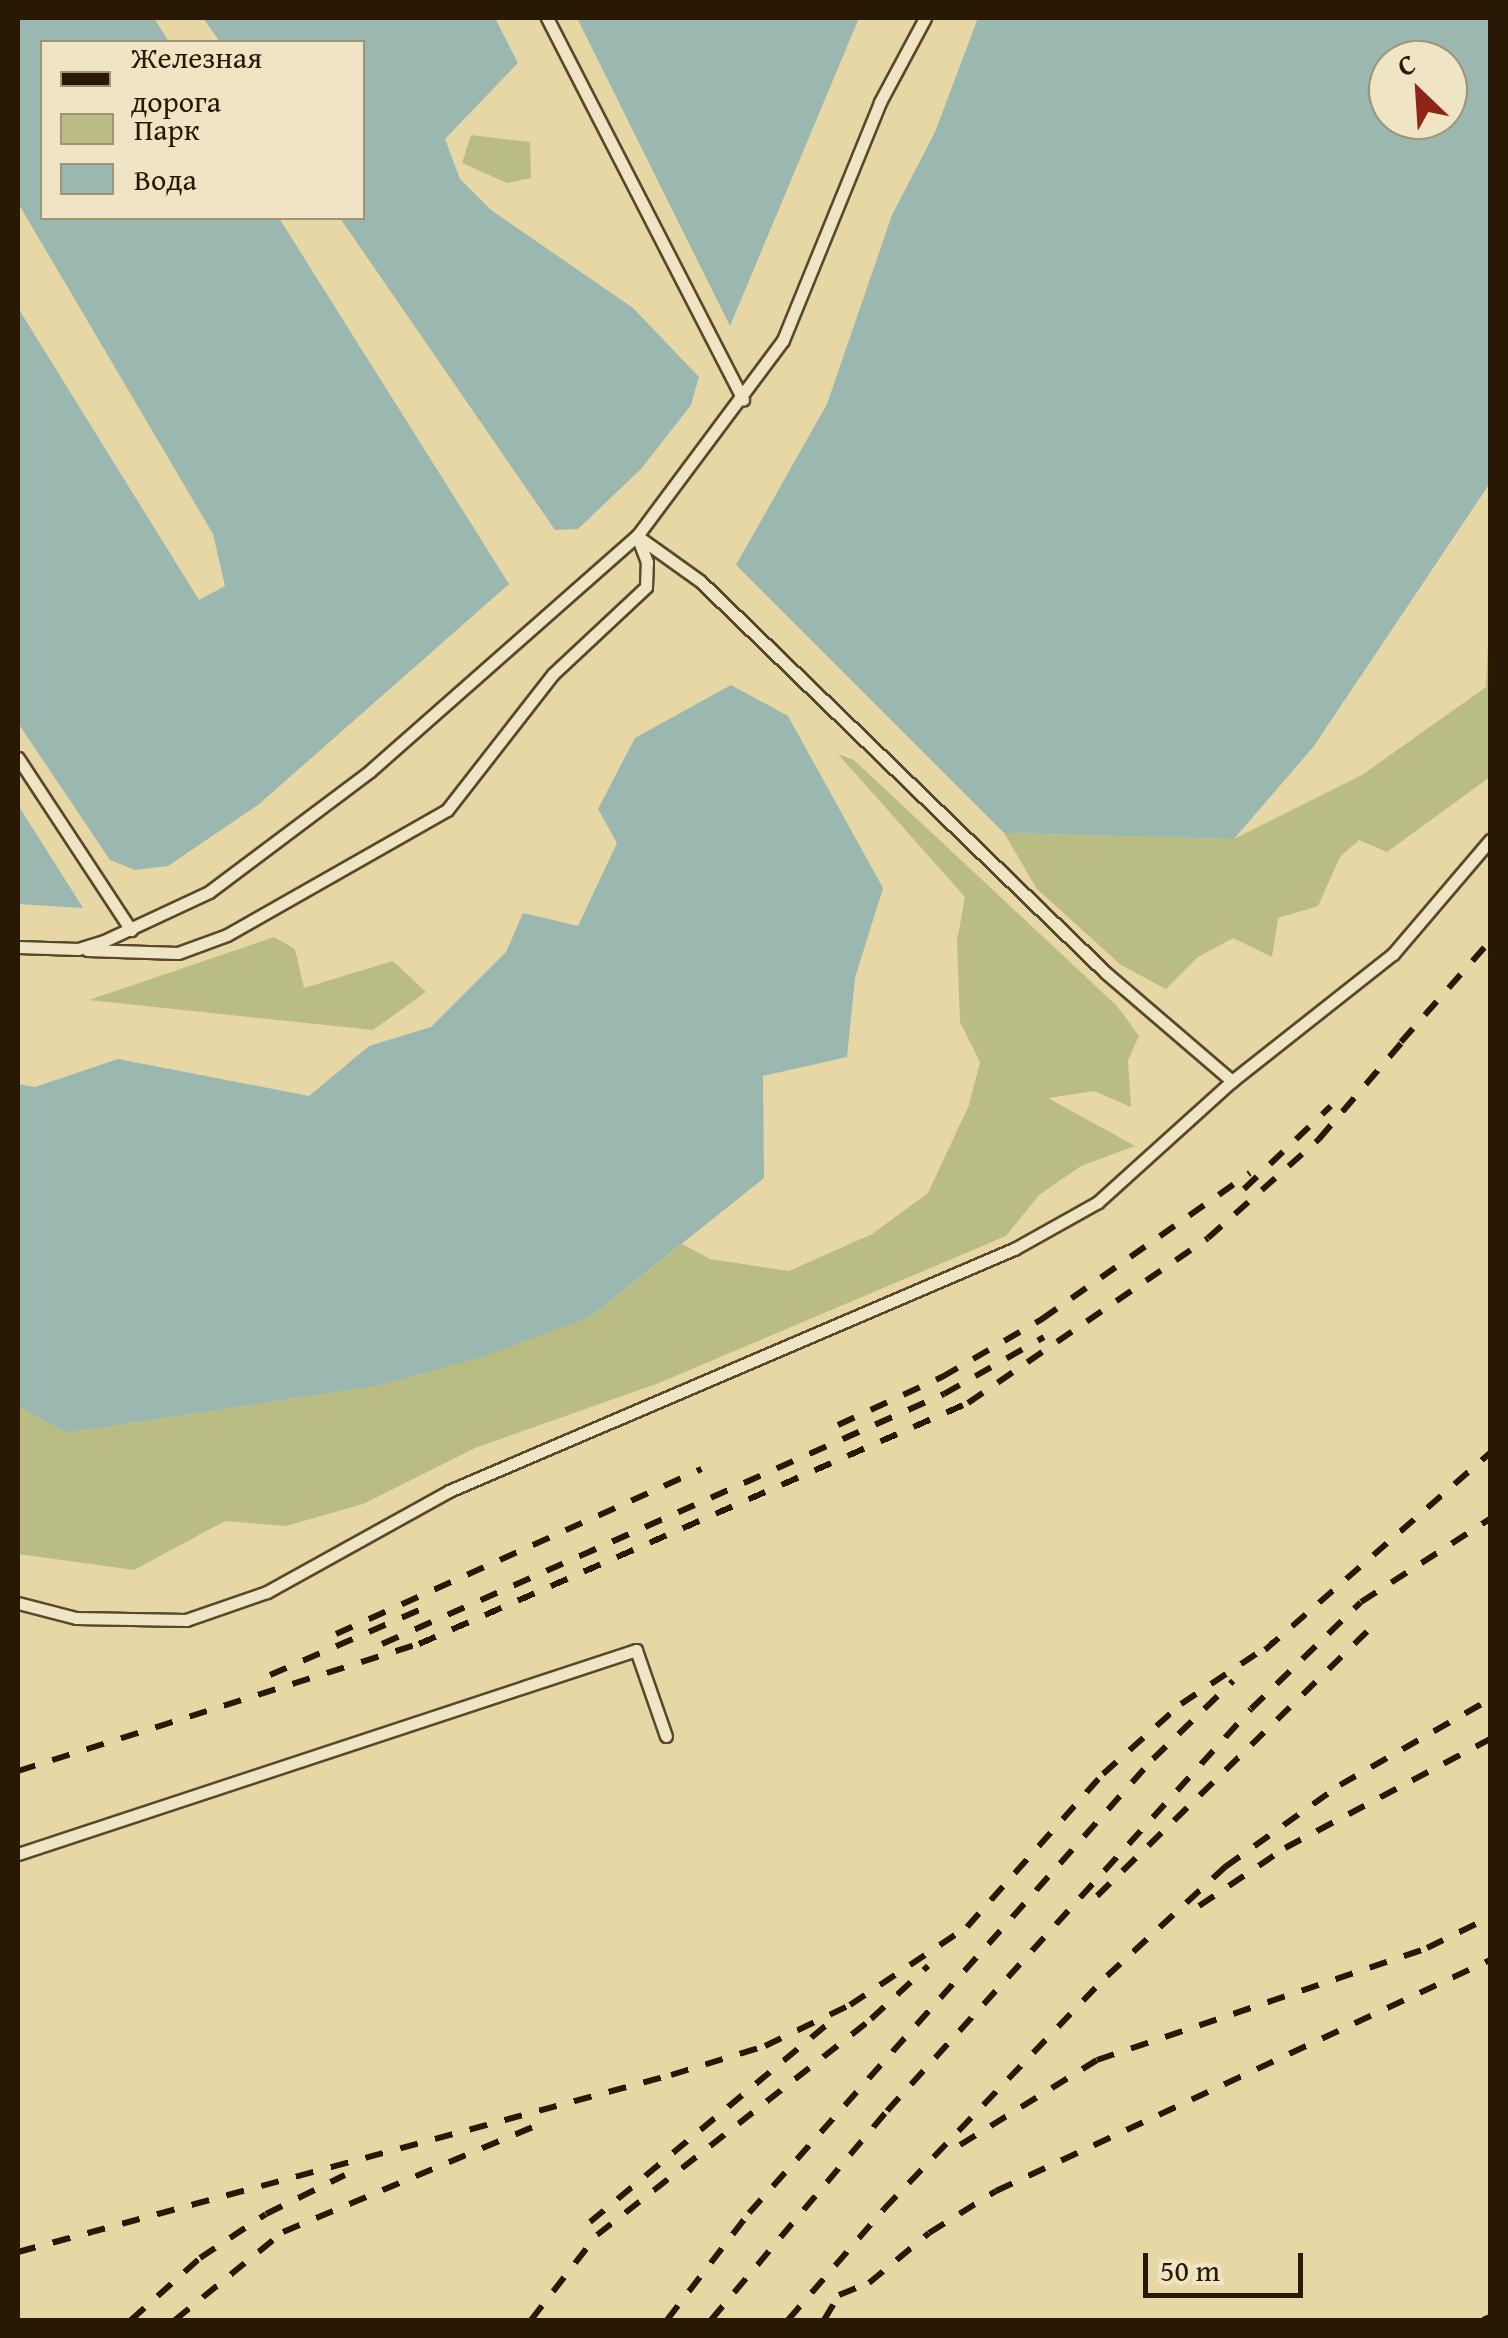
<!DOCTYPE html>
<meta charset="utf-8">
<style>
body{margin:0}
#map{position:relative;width:1508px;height:2338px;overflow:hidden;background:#e7d7a4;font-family:"Gentium Book Plus",serif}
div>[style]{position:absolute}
.green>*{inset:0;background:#b9bd83}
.water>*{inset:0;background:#9ab7b0}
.roads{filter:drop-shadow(2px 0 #58482c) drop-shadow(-2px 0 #58482c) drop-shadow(0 2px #58482c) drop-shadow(0 -2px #58482c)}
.lane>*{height:11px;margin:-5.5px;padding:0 5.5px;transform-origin:5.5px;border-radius:5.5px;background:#efe5c4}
.rail>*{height:6px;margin-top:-3px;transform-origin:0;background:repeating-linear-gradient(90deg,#291804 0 18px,transparent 0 36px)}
span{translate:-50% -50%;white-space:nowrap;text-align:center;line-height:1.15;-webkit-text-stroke:9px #efe5c4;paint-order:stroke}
.frame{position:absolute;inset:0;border:20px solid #291804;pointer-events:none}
.legend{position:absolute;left:40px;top:40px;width:325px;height:180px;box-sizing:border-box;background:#efe5c4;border:2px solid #a09377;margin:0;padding:12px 18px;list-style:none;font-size:30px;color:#291804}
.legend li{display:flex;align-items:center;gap:20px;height:50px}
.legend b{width:50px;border:2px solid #a09377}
.north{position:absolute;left:1368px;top:40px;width:100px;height:100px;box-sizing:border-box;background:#efe5c4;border:2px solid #a09377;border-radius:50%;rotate:335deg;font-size:28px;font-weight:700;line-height:40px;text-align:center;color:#291804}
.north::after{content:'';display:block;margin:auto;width:35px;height:45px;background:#8f2418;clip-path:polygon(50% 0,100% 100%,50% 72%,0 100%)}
.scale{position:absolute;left:1143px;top:2253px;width:160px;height:45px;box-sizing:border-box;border:5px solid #291804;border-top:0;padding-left:12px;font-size:30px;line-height:35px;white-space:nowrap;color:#291804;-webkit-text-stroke:8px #efe5c4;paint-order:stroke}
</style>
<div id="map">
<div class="green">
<i style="clip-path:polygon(471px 135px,530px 142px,531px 178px,507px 183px,462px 163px)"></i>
<i style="clip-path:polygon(1490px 596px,1490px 777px,1387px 852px,1359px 840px,1340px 857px,1318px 906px,1278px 918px,1272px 957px,1233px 938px,1198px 957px,1166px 989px,1121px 965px,1037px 889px,1004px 833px,1234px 839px,1362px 775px,1486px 687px)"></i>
<i style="clip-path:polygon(838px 754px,854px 760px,1117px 1006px,1139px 1036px,1128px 1060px,1131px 1107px,1094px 1091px,1048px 1098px,1135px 1146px,1081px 1166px,1039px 1195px,1006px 1236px,659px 1383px,475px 1448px,363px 1504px,286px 1526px,225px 1521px,134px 1570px,18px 1554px,18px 1406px,66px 1433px,377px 1386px,590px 1317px,682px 1244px,710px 1259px,789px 1271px,872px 1234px,928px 1193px,969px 1105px,980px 1062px,960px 1022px,957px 941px,965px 897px)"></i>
<i style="clip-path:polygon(274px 937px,295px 949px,304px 988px,393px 961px,426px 992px,373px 1030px,89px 1000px)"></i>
</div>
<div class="water">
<i style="clip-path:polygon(18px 18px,154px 18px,169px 42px,42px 42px,42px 218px,279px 218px,509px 584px,258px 805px,168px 866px,135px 870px,110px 860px,18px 723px,18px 308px,199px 600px,225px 586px,213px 534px,18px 203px)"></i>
<i style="clip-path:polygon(203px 18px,495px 18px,518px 63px,445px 139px,460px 179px,491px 210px,633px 308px,699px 377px,691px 405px,641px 469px,578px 529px,555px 530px,340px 218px,362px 218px,362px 42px,220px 42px)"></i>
<i style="clip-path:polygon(577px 18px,859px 18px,730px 326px)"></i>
<i style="clip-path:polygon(evenodd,978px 18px,1490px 18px,1490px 483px,1314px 746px,1234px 839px,1004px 833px,736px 565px,827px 404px,892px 215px,935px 132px,978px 18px,1448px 60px,1448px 120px,1388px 120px,1388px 60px,1448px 60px)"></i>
<i style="clip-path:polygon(731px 685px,788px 716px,883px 888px,855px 978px,847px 1057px,763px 1076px,764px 1178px,590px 1317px,485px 1356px,377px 1386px,66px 1433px,18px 1406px,18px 1084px,35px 1087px,118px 1059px,309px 1096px,369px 1046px,431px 1027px,506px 952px,523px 913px,578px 926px,617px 843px,598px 809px,635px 738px)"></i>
<i style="clip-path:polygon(18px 805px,83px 908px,18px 904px)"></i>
</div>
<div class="roads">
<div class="lane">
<i style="left:547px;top:18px;width:429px;rotate:62.8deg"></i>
<i style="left:637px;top:536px;width:77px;rotate:35.5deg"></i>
<i style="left:700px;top:581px;width:564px;rotate:43.99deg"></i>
<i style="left:1106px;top:973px;width:166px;rotate:40.6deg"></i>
<i style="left:18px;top:758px;width:206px;rotate:56.7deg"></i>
<i style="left:18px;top:947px;width:60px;rotate:1.9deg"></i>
<i style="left:78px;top:949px;width:27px;rotate:-17deg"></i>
<i style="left:104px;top:941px;width:116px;rotate:-25deg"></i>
<i style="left:209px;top:892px;width:201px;rotate:-36.9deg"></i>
<i style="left:370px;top:771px;width:356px;rotate:-41.4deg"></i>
<i style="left:637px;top:536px;width:244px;rotate:-53.3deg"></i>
<i style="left:783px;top:340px;width:257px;rotate:-67.8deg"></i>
<i style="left:880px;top:102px;width:95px;rotate:-61.8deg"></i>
<i style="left:87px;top:950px;width:91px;rotate:1.9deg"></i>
<i style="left:178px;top:953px;width:52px;rotate:-20.2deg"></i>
<i style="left:227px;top:935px;width:253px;rotate:-29.6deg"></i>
<i style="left:447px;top:810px;width:172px;rotate:-52.1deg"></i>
<i style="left:553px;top:674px;width:127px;rotate:-43.1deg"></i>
<i style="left:646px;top:587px;width:25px;rotate:-88deg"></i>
<i style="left:647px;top:562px;width:28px;rotate:-111deg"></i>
<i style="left:18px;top:1603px;width:60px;rotate:14.5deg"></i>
<i style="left:76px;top:1618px;width:110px;rotate:1deg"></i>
<i style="left:186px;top:1620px;width:86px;rotate:-19.1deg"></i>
<i style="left:267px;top:1592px;width:208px;rotate:-29deg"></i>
<i style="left:449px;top:1491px;width:615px;rotate:-23.19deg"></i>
<i style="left:1014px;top:1249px;width:96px;rotate:-29.2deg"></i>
<i style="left:1098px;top:1202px;width:181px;rotate:-42.1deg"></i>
<i style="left:1232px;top:1081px;width:205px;rotate:-38.3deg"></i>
<i style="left:1393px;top:954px;width:150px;rotate:-49.6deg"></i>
<i style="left:18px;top:1854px;width:651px;rotate:-18.27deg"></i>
<i style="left:636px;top:1650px;width:91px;rotate:70.8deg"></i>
</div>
</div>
<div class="rail">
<i style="left:1401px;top:1042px;width:135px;rotate:-48.6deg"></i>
<i style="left:1244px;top:1189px;width:120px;rotate:-43.7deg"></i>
<i style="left:838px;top:1425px;width:115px;rotate:-24.8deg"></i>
<i style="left:942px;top:1377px;width:116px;rotate:-30.1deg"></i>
<i style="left:1042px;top:1319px;width:254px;rotate:-35.1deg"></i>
<i style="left:336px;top:1634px;width:401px;rotate:-24.3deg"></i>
<i style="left:382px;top:1644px;width:615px;rotate:-23.98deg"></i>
<i style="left:944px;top:1394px;width:115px;rotate:-29.7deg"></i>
<i style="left:1265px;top:1650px;width:299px;rotate:-41.2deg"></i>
<i style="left:270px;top:1675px;width:176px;rotate:-23.5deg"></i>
<i style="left:18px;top:1771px;width:421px;rotate:-17.6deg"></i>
<i style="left:419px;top:1644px;width:600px;rotate:-23.7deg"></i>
<i style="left:968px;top:1403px;width:291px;rotate:-34.5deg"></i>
<i style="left:1208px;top:1238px;width:149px;rotate:-41.7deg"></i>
<i style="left:1319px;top:1139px;width:138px;rotate:-49.4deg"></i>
<i style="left:1097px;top:1896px;width:390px;rotate:-44.4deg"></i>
<i style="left:1199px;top:1906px;width:104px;rotate:-34deg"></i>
<i style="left:1285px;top:1848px;width:232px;rotate:-28deg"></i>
<i style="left:960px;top:2145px;width:161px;rotate:-31.8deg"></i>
<i style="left:1097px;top:2060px;width:348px;rotate:-18.7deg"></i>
<i style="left:1427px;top:1948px;width:70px;rotate:-26.2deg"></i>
<i style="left:590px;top:2222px;width:310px;rotate:-39.8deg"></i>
<i style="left:18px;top:2252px;width:677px;rotate:-15.17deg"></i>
<i style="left:671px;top:2075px;width:98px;rotate:-17.1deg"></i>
<i style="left:765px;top:2046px;width:94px;rotate:-25.8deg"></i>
<i style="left:850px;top:2005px;width:141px;rotate:-33.7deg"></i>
<i style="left:967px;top:1927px;width:205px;rotate:-48.4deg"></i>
<i style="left:1103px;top:1774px;width:105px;rotate:-41.9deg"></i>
<i style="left:1181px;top:1704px;width:112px;rotate:-33.7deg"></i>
<i style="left:131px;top:2320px;width:93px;rotate:-41.9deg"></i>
<i style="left:200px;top:2258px;width:79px;rotate:-33.7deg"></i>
<i style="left:266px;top:2214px;width:88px;rotate:-26.3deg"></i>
<i style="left:175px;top:2320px;width:139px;rotate:-39.2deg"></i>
<i style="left:283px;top:2232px;width:279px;rotate:-22.8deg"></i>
<i style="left:531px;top:2320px;width:108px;rotate:-52.2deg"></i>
<i style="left:597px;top:2235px;width:349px;rotate:-38.2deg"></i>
<i style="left:871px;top:2019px;width:78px;rotate:-42.9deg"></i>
<i style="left:667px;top:2320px;width:135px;rotate:-52.5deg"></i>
<i style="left:749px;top:2213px;width:608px;rotate:-48.34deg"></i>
<i style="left:1153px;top:1759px;width:112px;rotate:-44.3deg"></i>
<i style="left:711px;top:2320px;width:273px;rotate:-49.9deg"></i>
<i style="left:887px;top:2111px;width:542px;rotate:-47.84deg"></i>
<i style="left:1251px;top:1709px;width:153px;rotate:-44.2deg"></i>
<i style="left:1361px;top:1602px;width:153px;rotate:-32.8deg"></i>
<i style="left:788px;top:2320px;width:147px;rotate:-49.1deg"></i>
<i style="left:884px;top:2209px;width:323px;rotate:-46.3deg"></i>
<i style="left:1107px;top:1976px;width:161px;rotate:-42.7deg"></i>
<i style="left:1225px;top:1867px;width:141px;rotate:-35.5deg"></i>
<i style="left:1340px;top:1785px;width:173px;rotate:-29.8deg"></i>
<i style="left:824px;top:2320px;width:29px;rotate:-59deg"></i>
<i style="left:839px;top:2295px;width:32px;rotate:-22deg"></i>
<i style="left:869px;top:2283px;width:78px;rotate:-39.8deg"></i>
<i style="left:929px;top:2233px;width:79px;rotate:-32.1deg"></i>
<i style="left:996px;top:2191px;width:545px;rotate:-25.06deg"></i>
<i style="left:1483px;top:2320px;width:8px;rotate:-23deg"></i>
</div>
<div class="frame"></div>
<ul class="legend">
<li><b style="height:12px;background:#291804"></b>Железная дорога</li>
<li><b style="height:28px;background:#b9bd83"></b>Парк</li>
<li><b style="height:28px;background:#9ab7b0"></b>Вода</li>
</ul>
<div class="north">С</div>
<div class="scale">50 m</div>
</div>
